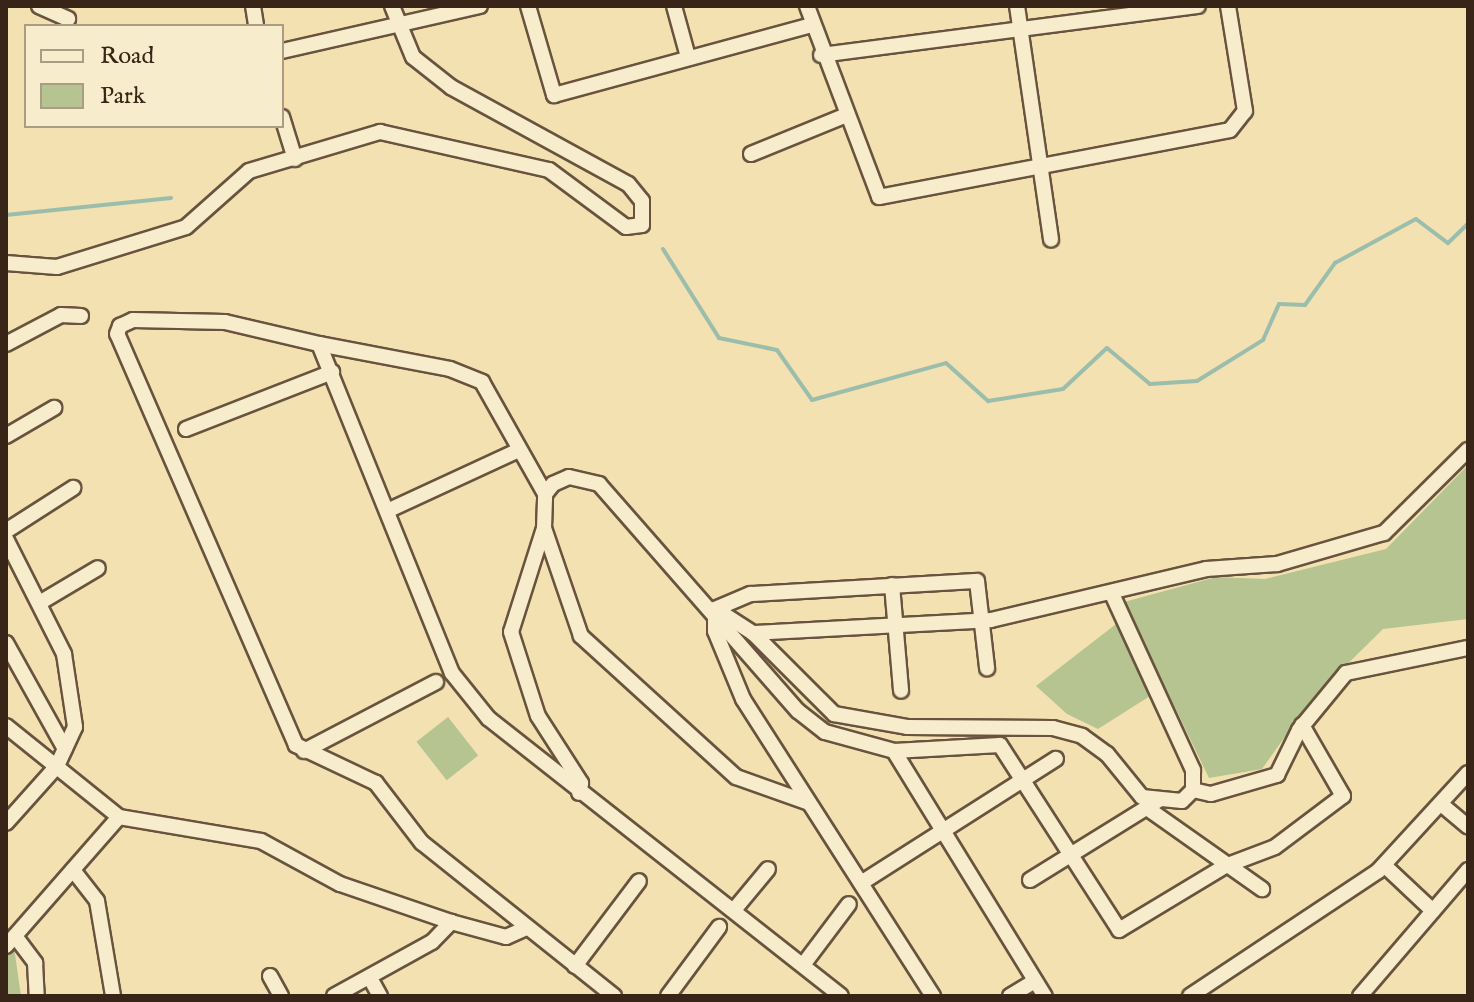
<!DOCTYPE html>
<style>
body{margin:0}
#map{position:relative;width:1474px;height:1002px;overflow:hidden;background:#f3e1b1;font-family:"IM FELL English",serif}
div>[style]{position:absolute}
.green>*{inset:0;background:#b5c490;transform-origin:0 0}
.stream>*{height:4px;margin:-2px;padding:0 2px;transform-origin:2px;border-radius:2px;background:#9bbeac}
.roads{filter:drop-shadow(2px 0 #68543e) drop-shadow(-2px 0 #68543e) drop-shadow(0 2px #68543e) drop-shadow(0 -2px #68543e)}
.minor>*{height:14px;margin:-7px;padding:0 7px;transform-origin:7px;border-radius:7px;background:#f7eccc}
span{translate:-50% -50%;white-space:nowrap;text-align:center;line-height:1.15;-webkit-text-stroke:7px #f7eccc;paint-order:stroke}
.frame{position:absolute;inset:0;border:8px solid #392517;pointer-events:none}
.legend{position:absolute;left:24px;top:24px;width:260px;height:104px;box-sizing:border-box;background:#f7eccc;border:2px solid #ab9c84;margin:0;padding:10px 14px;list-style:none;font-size:24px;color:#392517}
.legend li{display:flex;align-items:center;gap:16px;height:40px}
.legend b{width:40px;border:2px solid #ab9c84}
</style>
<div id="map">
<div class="green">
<i style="clip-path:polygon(1468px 465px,1468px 619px,1383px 629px,1311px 700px,1262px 769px,1209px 778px,1124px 602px,1216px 577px,1265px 579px,1386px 549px)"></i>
<i style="clip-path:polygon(1120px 621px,1150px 696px,1098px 729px,1067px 714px,1036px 686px)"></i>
<i style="left:448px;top:717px;width:49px;height:40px;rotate:52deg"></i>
<i style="clip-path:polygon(14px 947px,21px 996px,6px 996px,6px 957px)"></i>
</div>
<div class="stream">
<i style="left:6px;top:215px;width:166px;rotate:-5.9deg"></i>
<i style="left:663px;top:249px;width:105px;rotate:57.8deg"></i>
<i style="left:719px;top:338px;width:59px;rotate:11.7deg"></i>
<i style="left:777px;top:350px;width:61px;rotate:55deg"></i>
<i style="left:812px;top:400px;width:139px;rotate:-15.4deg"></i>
<i style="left:946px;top:363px;width:57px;rotate:42.1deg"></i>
<i style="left:988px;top:401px;width:76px;rotate:-9.1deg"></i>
<i style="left:1063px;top:389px;width:60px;rotate:-43deg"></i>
<i style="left:1107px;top:348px;width:56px;rotate:39.9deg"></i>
<i style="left:1150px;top:384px;width:47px;rotate:-3.7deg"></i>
<i style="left:1197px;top:381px;width:78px;rotate:-31.8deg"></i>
<i style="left:1263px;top:340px;width:39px;rotate:-66deg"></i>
<i style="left:1279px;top:304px;width:26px;rotate:2deg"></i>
<i style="left:1305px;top:305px;width:52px;rotate:-54.5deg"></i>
<i style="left:1335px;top:263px;width:92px;rotate:-28.5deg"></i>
<i style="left:1416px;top:219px;width:40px;rotate:37deg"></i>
<i style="left:1448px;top:243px;width:28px;rotate:-44deg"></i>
</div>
<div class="roads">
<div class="minor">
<i style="left:39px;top:6px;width:32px;rotate:24deg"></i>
<i style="left:253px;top:6px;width:20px;rotate:81deg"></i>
<i style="left:528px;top:6px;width:93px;rotate:73.7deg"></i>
<i style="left:554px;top:95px;width:267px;rotate:-15.2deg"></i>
<i style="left:674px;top:6px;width:53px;rotate:74.6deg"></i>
<i style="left:807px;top:6px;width:204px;rotate:69.3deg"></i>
<i style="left:879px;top:197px;width:357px;rotate:-10.8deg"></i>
<i style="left:1230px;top:130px;width:24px;rotate:-52deg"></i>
<i style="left:1245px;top:111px;width:106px;rotate:-99.2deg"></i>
<i style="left:1017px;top:6px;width:236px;rotate:81.7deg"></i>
<i style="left:282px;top:51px;width:203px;rotate:-12.8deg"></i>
<i style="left:821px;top:55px;width:380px;rotate:-7.4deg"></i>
<i style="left:282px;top:117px;width:44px;rotate:72.8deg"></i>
<i style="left:751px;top:154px;width:100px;rotate:-22.2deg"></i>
<i style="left:6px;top:263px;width:51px;rotate:4.5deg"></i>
<i style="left:57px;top:267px;width:135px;rotate:-17.2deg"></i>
<i style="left:186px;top:227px;width:84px;rotate:-41.6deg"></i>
<i style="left:249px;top:171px;width:137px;rotate:-16.6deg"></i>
<i style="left:380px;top:132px;width:173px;rotate:12.7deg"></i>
<i style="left:549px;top:170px;width:96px;rotate:36.5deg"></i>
<i style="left:626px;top:227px;width:16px;rotate:-7deg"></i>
<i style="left:642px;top:225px;width:24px;rotate:-90deg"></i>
<i style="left:642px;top:201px;width:22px;rotate:-129deg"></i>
<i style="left:628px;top:184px;width:202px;rotate:-151.3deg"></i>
<i style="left:451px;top:87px;width:48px;rotate:-141.7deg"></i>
<i style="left:413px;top:57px;width:55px;rotate:-112.4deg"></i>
<i style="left:6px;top:344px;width:62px;rotate:-27.8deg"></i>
<i style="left:61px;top:315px;width:20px;rotate:3deg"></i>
<i style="left:319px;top:344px;width:133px;rotate:10.8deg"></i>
<i style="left:450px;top:369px;width:35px;rotate:22deg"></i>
<i style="left:482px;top:382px;width:129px;rotate:60.6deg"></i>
<i style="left:186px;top:429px;width:157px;rotate:-21.3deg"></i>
<i style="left:6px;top:436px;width:56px;rotate:-30.3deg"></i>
<i style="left:387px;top:511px;width:143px;rotate:-24.8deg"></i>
<i style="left:544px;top:528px;width:109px;rotate:107.6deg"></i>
<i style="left:511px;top:632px;width:88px;rotate:72.2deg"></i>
<i style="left:538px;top:716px;width:80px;rotate:57.3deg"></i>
<i style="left:581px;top:783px;width:10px;rotate:101deg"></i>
<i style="left:6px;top:531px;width:80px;rotate:-32.7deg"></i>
<i style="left:6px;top:539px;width:129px;rotate:63.2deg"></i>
<i style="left:64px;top:654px;width:74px;rotate:81.4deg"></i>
<i style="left:75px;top:727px;width:43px;rotate:114.8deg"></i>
<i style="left:57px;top:766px;width:76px;rotate:131.8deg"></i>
<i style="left:892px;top:585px;width:106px;rotate:85.1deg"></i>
<i style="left:41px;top:602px;width:66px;rotate:-30.8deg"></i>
<i style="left:715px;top:609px;width:22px;rotate:90deg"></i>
<i style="left:715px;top:631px;width:74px;rotate:67.6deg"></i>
<i style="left:743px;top:699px;width:353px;rotate:57.4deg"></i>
<i style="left:715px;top:609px;width:39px;rotate:-23deg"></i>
<i style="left:751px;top:594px;width:226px;rotate:-3.3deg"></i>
<i style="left:977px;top:581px;width:88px;rotate:83.4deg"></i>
<i style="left:722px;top:613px;width:37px;rotate:33deg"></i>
<i style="left:753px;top:633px;width:115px;rotate:45deg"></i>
<i style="left:834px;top:714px;width:74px;rotate:10.1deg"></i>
<i style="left:907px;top:727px;width:146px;rotate:0.4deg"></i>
<i style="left:1053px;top:728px;width:30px;rotate:15deg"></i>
<i style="left:1082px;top:736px;width:31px;rotate:36deg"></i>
<i style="left:1107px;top:754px;width:55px;rotate:50.9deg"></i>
<i style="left:1142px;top:797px;width:40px;rotate:5.7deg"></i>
<i style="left:1182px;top:801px;width:16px;rotate:-45deg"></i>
<i style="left:1193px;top:790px;width:20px;rotate:-90deg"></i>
<i style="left:1193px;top:770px;width:192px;rotate:-114.7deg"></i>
<i style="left:753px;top:633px;width:238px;rotate:-3.1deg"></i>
<i style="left:991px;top:620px;width:221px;rotate:-13.3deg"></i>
<i style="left:1206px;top:569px;width:71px;rotate:-4deg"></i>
<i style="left:1277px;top:564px;width:111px;rotate:-16.2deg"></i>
<i style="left:1384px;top:533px;width:118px;rotate:-44.7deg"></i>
<i style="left:6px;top:643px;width:121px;rotate:60.9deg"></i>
<i style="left:6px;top:726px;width:145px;rotate:38.8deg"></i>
<i style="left:119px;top:817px;width:144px;rotate:9.6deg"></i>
<i style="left:261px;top:841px;width:90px;rotate:28.6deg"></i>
<i style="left:340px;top:884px;width:117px;rotate:18.9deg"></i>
<i style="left:451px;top:922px;width:57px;rotate:15.3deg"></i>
<i style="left:506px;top:937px;width:22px;rotate:-24deg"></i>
<i style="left:304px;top:751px;width:149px;rotate:-27.6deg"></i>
<i style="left:894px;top:751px;width:106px;rotate:-3.2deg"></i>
<i style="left:1000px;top:745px;width:220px;rotate:57.2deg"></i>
<i style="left:1119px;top:930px;width:124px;rotate:-31.1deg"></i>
<i style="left:1225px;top:866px;width:53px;rotate:-20.8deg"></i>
<i style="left:1275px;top:847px;width:85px;rotate:-36.9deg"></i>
<i style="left:1343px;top:796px;width:82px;rotate:-120deg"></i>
<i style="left:1193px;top:790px;width:18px;rotate:13deg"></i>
<i style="left:1211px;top:794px;width:69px;rotate:-16.1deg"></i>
<i style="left:1277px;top:775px;width:50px;rotate:-63.9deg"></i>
<i style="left:1299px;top:730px;width:74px;rotate:-50.5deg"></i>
<i style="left:1346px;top:673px;width:125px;rotate:-11.6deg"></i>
<i style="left:809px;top:803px;width:77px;rotate:-160.4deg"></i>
<i style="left:736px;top:777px;width:210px;rotate:-137.7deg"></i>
<i style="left:581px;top:636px;width:114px;rotate:-108.9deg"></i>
<i style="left:544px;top:528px;width:34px;rotate:-88deg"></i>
<i style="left:545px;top:494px;width:13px;rotate:-51deg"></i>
<i style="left:553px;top:484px;width:17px;rotate:-24deg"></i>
<i style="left:569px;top:477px;width:31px;rotate:13deg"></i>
<i style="left:599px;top:484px;width:302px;rotate:48.8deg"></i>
<i style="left:798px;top:711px;width:34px;rotate:38deg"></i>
<i style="left:825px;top:732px;width:72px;rotate:15.4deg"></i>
<i style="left:894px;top:751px;width:288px;rotate:58.4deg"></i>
<i style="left:1441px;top:804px;width:35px;rotate:40deg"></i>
<i style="left:1147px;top:808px;width:141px;rotate:35.2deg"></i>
<i style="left:1384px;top:865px;width:67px;rotate:43.2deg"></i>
<i style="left:73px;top:870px;width:39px;rotate:52deg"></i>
<i style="left:97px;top:901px;width:96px;rotate:80.4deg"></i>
<i style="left:1030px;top:880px;width:152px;rotate:-31.8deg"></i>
<i style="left:861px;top:883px;width:231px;rotate:-32.5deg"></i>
<i style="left:734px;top:910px;width:53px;rotate:-50.3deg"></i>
<i style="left:15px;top:936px;width:34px;rotate:53deg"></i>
<i style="left:35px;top:963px;width:33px;rotate:87deg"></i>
<i style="left:6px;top:946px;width:171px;rotate:-48.8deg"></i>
<i style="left:803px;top:965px;width:76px;rotate:-53deg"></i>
<i style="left:575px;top:966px;width:106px;rotate:-53deg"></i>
<i style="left:270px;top:976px;width:23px;rotate:61deg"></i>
<i style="left:370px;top:978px;width:21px;rotate:61deg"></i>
<i style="left:334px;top:996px;width:112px;rotate:-28.9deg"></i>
<i style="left:432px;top:942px;width:28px;rotate:-46deg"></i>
<i style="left:614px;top:996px;width:246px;rotate:-141.4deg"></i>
<i style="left:422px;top:843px;width:76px;rotate:-127.5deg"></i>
<i style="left:376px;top:783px;width:89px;rotate:-154.6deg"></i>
<i style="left:296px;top:745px;width:448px;rotate:-113.5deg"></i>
<i style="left:117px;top:334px;width:9px;rotate:-69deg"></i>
<i style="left:120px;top:326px;width:14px;rotate:-25deg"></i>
<i style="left:133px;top:320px;width:92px;rotate:1.2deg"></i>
<i style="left:225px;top:322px;width:97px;rotate:13.2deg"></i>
<i style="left:319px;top:344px;width:355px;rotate:68deg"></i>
<i style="left:452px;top:673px;width:58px;rotate:51.3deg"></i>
<i style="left:488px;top:718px;width:449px;rotate:38.2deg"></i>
<i style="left:668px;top:996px;width:86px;rotate:-53.5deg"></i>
<i style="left:1010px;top:996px;width:29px;rotate:-31deg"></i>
<i style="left:1190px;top:996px;width:226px;rotate:-33.6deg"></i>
<i style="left:1378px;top:871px;width:133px;rotate:-47.4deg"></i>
<i style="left:1360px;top:996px;width:166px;rotate:-49.4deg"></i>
</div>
</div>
<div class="frame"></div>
<ul class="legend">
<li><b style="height:10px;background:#f7eccc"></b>Road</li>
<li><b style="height:22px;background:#b5c490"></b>Park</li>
</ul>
</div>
